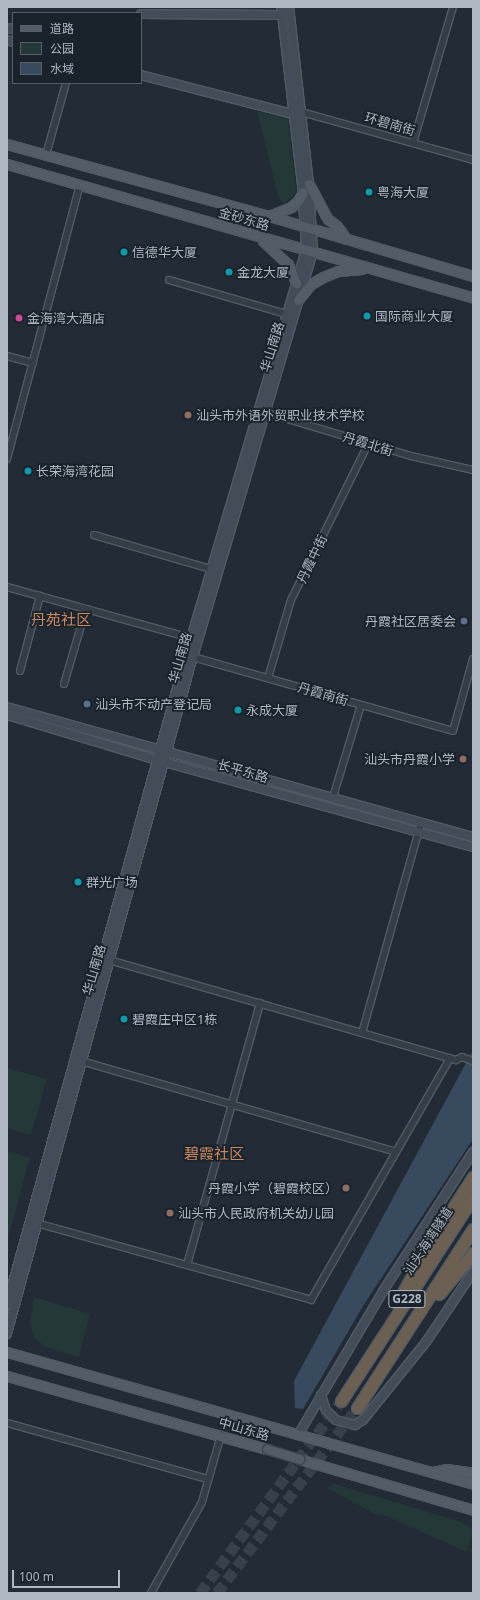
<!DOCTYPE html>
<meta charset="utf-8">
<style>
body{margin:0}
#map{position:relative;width:480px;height:1600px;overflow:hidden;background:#222b36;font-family:"Noto Sans","Noto Sans SC",sans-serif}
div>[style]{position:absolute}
.green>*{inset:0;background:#243838}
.water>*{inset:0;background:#384a5e}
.highway-tunnel>*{height:11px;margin-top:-5.5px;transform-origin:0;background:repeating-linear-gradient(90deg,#37404b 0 11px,transparent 0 16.5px)}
.roads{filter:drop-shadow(1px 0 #525b64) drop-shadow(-1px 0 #525b64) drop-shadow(0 1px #525b64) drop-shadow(0 -1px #525b64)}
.street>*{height:6px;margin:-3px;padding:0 3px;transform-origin:3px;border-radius:3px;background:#353d46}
.secondary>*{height:8px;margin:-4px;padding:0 4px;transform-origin:4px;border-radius:4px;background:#434d59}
.primary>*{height:9px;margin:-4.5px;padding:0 4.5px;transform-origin:4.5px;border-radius:4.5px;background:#535c67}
.highway>*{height:11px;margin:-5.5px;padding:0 5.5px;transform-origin:5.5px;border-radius:5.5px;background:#6c6052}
.bridges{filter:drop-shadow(1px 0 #3e4650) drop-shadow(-1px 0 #3e4650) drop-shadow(0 1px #3e4650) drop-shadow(0 -1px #3e4650)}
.primary-bridge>*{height:9px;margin:-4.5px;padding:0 4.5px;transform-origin:4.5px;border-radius:4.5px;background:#535c67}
.dots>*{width:11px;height:11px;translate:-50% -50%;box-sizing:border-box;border:2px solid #1a222b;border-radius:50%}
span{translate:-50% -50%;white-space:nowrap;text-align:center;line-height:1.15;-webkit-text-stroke:3.5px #1a222b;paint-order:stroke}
.shield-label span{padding:1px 3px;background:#1a222b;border:1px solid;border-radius:3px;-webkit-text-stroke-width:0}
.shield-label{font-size:12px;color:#afb8c3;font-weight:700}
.street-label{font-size:13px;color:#afb8c3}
.poi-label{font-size:13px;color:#afb8c3}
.left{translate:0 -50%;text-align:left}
.right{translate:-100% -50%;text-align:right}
.quarter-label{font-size:15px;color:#cb8962}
.frame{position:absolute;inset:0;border:8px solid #afb8c3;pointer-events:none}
.legend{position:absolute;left:12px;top:12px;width:130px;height:72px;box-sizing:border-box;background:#1a222b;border:1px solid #565e68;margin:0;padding:5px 7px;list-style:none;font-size:12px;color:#afb8c3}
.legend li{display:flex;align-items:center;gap:8px;height:20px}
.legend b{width:20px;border:1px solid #565e68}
.scale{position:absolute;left:12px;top:1570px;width:108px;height:18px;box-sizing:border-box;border:2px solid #afb8c3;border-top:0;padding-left:5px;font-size:12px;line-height:14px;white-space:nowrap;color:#afb8c3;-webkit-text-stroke:3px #1a222b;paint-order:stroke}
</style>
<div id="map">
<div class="green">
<i style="clip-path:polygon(257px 111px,288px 119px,296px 189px,295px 194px,284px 204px,278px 196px)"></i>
<i style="clip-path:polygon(7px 1068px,47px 1079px,31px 1135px,7px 1128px)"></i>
<i style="clip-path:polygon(7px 1151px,30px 1158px,7px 1242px)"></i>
<i style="clip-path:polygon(34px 1297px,90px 1314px,79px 1357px,45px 1347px,34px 1337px,30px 1323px)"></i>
<i style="clip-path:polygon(334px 1484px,459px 1521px,473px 1529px,467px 1552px,382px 1514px,377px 1515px,327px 1488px)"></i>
</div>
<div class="water">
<i style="clip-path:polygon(473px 1050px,473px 1139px,363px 1306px,303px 1409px,295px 1408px,294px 1381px)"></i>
</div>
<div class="highway-tunnel">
<i style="left:200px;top:1593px;width:238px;rotate:-53.7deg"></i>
<i style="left:217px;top:1593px;width:232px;rotate:-52.9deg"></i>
</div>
<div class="roads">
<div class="street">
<i style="left:301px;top:112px;width:179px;rotate:15.6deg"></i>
<i style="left:413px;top:143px;width:142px;rotate:-73.6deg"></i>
<i style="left:46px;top:155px;width:75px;rotate:-74.5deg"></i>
<i style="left:169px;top:280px;width:122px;rotate:16.2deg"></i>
<i style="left:7px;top:356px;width:27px;rotate:15deg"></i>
<i style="left:264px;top:412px;width:153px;rotate:16.7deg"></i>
<i style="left:411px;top:456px;width:64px;rotate:12.7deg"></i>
<i style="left:7px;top:459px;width:284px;rotate:-75.1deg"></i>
<i style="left:94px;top:535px;width:122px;rotate:16.2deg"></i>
<i style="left:7px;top:587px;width:191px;rotate:15.5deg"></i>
<i style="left:193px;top:657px;width:270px;rotate:15.9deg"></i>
<i style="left:453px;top:731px;width:75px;rotate:-74.5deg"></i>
<i style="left:20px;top:671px;width:78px;rotate:-75.1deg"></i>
<i style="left:268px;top:678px;width:81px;rotate:-73.6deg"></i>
<i style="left:291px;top:600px;width:174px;rotate:-63.7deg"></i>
<i style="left:64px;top:684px;width:78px;rotate:-73.7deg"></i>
<i style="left:333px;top:797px;width:96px;rotate:-73.1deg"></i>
<i style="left:109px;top:960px;width:361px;rotate:16.1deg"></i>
<i style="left:456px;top:1060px;width:7px;rotate:-27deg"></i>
<i style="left:462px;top:1057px;width:12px;rotate:20deg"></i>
<i style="left:362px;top:1033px;width:218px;rotate:-74.3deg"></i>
<i style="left:81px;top:1061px;width:328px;rotate:16.1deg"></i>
<i style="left:36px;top:1223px;width:286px;rotate:15.6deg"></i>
<i style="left:311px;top:1300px;width:279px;rotate:-60.1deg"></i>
<i style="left:187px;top:1265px;width:272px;rotate:-74.4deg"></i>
<i style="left:7px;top:1423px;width:209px;rotate:15.6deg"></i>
<i style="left:151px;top:1593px;width:104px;rotate:-60.7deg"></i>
<i style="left:202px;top:1502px;width:70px;rotate:-74.2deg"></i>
</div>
<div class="secondary">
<i style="left:141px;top:14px;width:142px;rotate:0.4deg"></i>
<i style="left:7px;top:29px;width:6px;rotate:-9deg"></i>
<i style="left:7px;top:40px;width:6px;rotate:18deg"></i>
<i style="left:141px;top:75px;width:157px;rotate:14.4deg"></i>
<i style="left:7px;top:707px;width:484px;rotate:15.6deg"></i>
<i style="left:7px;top:715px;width:164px;rotate:16.7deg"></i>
<i style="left:164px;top:762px;width:320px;rotate:15.4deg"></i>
<i style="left:7px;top:1304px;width:673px;rotate:-74.58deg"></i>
<i style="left:186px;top:655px;width:422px;rotate:-73.5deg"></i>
<i style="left:306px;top:250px;width:65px;rotate:-93.5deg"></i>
<i style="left:302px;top:185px;width:179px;rotate:-96.7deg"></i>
<i style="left:7px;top:1334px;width:702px;rotate:-74.64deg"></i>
<i style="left:193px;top:657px;width:422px;rotate:-73.5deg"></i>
<i style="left:313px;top:252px;width:68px;rotate:-93.4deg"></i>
<i style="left:309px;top:184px;width:178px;rotate:-96.4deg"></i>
<i style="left:321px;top:1395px;width:16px;rotate:72deg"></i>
<i style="left:326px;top:1410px;width:14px;rotate:45deg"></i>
<i style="left:336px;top:1420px;width:20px;rotate:15deg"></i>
<i style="left:355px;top:1425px;width:9px;rotate:-32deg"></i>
<i style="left:363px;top:1420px;width:100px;rotate:-51.1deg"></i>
<i style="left:426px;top:1342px;width:84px;rotate:-56.1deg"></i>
<i style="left:298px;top:1435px;width:167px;rotate:-59.4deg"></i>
<i style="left:383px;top:1291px;width:166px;rotate:-57.1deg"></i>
</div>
<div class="primary">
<i style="left:7px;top:144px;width:272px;rotate:15.4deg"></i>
<i style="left:269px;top:216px;width:213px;rotate:16.4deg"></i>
<i style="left:7px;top:164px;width:485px;rotate:16deg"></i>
<i style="left:309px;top:184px;width:40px;rotate:62deg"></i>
<i style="left:328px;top:219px;width:11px;rotate:38deg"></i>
<i style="left:337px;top:226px;width:16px;rotate:55deg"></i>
<i style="left:269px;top:216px;width:24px;rotate:-22deg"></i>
<i style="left:291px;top:207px;width:9px;rotate:-41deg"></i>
<i style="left:298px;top:201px;width:10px;rotate:-61deg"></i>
<i style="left:263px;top:241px;width:34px;rotate:43deg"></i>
<i style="left:288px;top:264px;width:21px;rotate:67deg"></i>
<i style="left:298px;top:300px;width:21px;rotate:-51deg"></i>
<i style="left:311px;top:284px;width:14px;rotate:-30deg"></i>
<i style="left:323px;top:277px;width:16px;rotate:-22deg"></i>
<i style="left:338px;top:271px;width:24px;rotate:-5deg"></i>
<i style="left:7px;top:1352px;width:484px;rotate:15.8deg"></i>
<i style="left:7px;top:1376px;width:270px;rotate:15.7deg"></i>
<i style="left:299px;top:1459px;width:181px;rotate:16.3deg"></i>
<i style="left:433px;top:1472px;width:13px;rotate:-13deg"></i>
<i style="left:446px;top:1469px;width:27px;rotate:8deg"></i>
</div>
<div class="highway">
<i style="left:439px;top:1294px;width:53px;rotate:-50.3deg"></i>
<i style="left:401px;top:1296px;width:58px;rotate:-61.2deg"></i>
<i style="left:429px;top:1245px;width:81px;rotate:-57.1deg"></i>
<i style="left:341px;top:1401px;width:243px;rotate:-57.1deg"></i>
<i style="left:357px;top:1408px;width:213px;rotate:-57.1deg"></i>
</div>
</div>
<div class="bridges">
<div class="primary-bridge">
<i style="left:267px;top:1449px;width:34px;rotate:17deg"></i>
</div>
</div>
<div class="dots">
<i style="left:369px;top:192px;background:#0f9aa8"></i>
<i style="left:124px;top:252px;background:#0f9aa8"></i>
<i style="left:229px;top:272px;background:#0f9aa8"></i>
<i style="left:367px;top:316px;background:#0f9aa8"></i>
<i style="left:19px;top:318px;background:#d1479c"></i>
<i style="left:188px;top:415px;background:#8d6e63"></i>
<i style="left:28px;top:471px;background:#0f9aa8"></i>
<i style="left:464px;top:621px;background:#5c6f8a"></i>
<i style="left:87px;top:704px;background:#5c6f8a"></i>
<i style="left:238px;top:710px;background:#0f9aa8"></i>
<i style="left:463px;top:759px;background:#8d6e63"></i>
<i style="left:78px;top:882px;background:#0f9aa8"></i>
<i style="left:124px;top:1019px;background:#0f9aa8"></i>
<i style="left:346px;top:1188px;background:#8d6e63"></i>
<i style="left:170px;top:1213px;background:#8d6e63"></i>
</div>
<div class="shield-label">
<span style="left:407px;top:1299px">G228</span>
</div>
<div class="street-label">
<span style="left:390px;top:124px;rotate:16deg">环碧南街</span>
<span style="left:244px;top:219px;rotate:16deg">金砂东路</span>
<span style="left:272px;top:347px;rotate:-73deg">华山南路</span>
<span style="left:368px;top:444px;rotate:17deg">丹霞北街</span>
<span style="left:312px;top:559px;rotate:-64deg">丹霞中街</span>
<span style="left:180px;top:658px;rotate:-74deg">华山南路</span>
<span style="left:323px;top:694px;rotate:16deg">丹霞南街</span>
<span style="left:243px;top:771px;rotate:16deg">长平东路</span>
<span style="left:94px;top:970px;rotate:-74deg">华山南路</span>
<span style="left:428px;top:1241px;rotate:-57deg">汕头海湾隧道</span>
<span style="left:244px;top:1429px;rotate:16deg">中山东路</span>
</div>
<div class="poi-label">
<span class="left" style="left:377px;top:192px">粤海大厦</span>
<span class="left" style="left:132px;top:252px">信德华大厦</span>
<span class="left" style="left:237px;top:272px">金龙大厦</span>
<span class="left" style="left:375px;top:316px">国际商业大厦</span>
<span class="left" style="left:27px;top:318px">金海湾大酒店</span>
<span class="left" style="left:196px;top:415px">汕头市外语外贸职业技术学校</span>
<span class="left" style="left:36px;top:471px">长荣海湾花园</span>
<span class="right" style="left:456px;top:621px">丹霞社区居委会</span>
<span class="left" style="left:95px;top:704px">汕头市不动产登记局</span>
<span class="left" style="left:246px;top:710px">永成大厦</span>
<span class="right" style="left:455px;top:759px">汕头市丹霞小学</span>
<span class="left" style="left:86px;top:882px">群光广场</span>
<span class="left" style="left:132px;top:1019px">碧霞庄中区1栋</span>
<span class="right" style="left:338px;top:1188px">丹霞小学（碧霞校区）</span>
<span class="left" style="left:178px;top:1213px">汕头市人民政府机关幼儿园</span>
</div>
<div class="quarter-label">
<span style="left:61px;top:620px">丹苑社区</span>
<span style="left:214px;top:1154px">碧霞社区</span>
</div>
<div class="frame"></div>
<ul class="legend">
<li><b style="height:5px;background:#535c67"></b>道路</li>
<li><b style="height:11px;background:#243838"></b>公园</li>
<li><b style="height:11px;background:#384a5e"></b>水域</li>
</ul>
<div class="scale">100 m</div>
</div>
